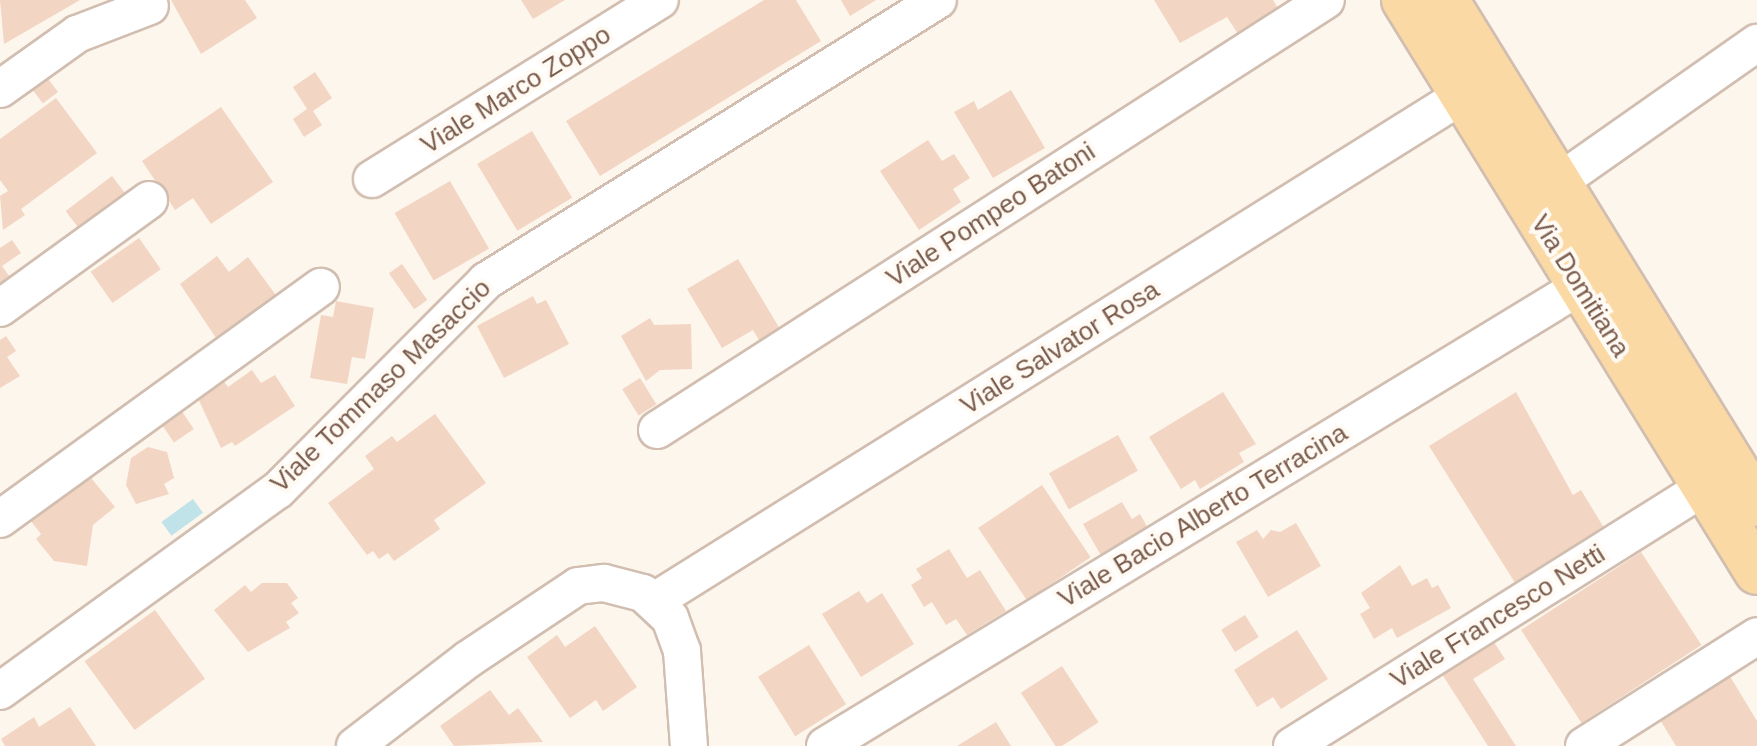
<!DOCTYPE html>
<style>
body{margin:0}
#map{position:relative;width:1757px;height:746px;overflow:hidden;background:#fdf6ec;font-family:Arial,sans-serif}
div>[style]{position:absolute}
.water>*{inset:0;background:#bfe3e8;transform-origin:0 0}
.building>*{inset:0;background:#f3d5c3;transform-origin:0 0}
.roads{filter:drop-shadow(2px 0 #d1beb0) drop-shadow(-2px 0 #d1beb0) drop-shadow(0 2px #d1beb0) drop-shadow(0 -2px #d1beb0)}
.minor>*{height:36px;margin:-18px;padding:0 18px;transform-origin:18px;border-radius:18px;background:#fff}
.major>*{height:44px;margin:-22px;padding:0 22px;transform-origin:22px;border-radius:22px;background:#fbd9a5}
span{translate:-50% -50%;white-space:nowrap;text-align:center;line-height:1.15;-webkit-text-stroke:8px #fffaf3;paint-order:stroke}
.street-label{font-size:26px;color:#7a5c4d}
</style>
<div id="map">
<div class="water">
<i style="left:193px;top:499px;width:17px;height:39px;rotate:54deg"></i>
</div>
<div class="building">
<i style="clip-path:polygon(0 0,80px 0,4px 44px)"></i>
<i style="clip-path:polygon(171px 0,245px 0,257px 18px,201px 54px)"></i>
<i style="clip-path:polygon(521px 0,565px 0,533px 19px)"></i>
<i style="clip-path:polygon(764px 0,796px 0,821px 41px,600px 176px,566px 121px)"></i>
<i style="clip-path:polygon(841px 0,876px 0,850px 16px)"></i>
<i style="clip-path:polygon(1154px 0,1273px 0,1284px 18px,1244px 43px,1227px 17px,1180px 43px)"></i>
<i style="clip-path:polygon(315px 72px,332px 98px,313px 111px,322px 125px,304px 137px,293px 119px,307px 109px,293px 87px)"></i>
<i style="left:46px;top:76px;width:20px;height:19px;rotate:53deg"></i>
<i style="clip-path:polygon(1011px 90px,1045px 148px,993px 178px,954px 112px,974px 101px,978px 110px)"></i>
<i style="clip-path:polygon(56px 98px,97px 153px,21px 209px,25px 215px,3px 230px,0 196px,8px 191px,0 180px,0 139px)"></i>
<i style="clip-path:polygon(221px 107px,273px 182px,211px 224px,193px 198px,175px 210px,142px 161px)"></i>
<i style="left:532px;top:131px;width:78px;height:64px;rotate:59deg"></i>
<i style="clip-path:polygon(928px 140px,942px 161px,954px 154px,970px 178px,953px 189px,961px 202px,919px 230px,880px 171px)"></i>
<i style="left:112px;top:176px;width:31px;height:58px;rotate:53deg"></i>
<i style="left:450px;top:181px;width:78px;height:64px;rotate:60deg"></i>
<i style="left:139px;top:238px;width:38px;height:59px;rotate:55deg"></i>
<i style="clip-path:polygon(12px 240px,21px 253px,2px 266px,12px 280px,0 288px,0 248px)"></i>
<i style="clip-path:polygon(217px 256px,229px 272px,248px 257px,281px 302px,222px 347px,180px 284px)"></i>
<i style="clip-path:polygon(738px 259px,783px 334px,763px 347px,753px 330px,722px 348px,687px 289px)"></i>
<i style="left:402px;top:264px;width:44px;height:16px;rotate:55deg"></i>
<i style="clip-path:polygon(533px 296px,537px 304px,546px 300px,569px 344px,504px 378px,477px 326px)"></i>
<i style="clip-path:polygon(336px 301px,374px 308px,365px 359px,352px 357px,347px 384px,310px 378px,321px 315px,333px 317px)"></i>
<i style="clip-path:polygon(650px 318px,654px 325px,691px 324px,692px 369px,660px 370px,646px 381px,621px 336px)"></i>
<i style="clip-path:polygon(6px 336px,16px 351px,7px 357px,20px 376px,0 388px,0 340px)"></i>
<i style="clip-path:polygon(252px 370px,261px 383px,275px 375px,295px 406px,235px 446px,232px 442px,221px 448px,196px 394px,221px 377px,228px 387px)"></i>
<i style="left:640px;top:378px;width:31px;height:21px;rotate:58deg"></i>
<i style="clip-path:polygon(1223px 392px,1256px 444px,1239px 453px,1244px 462px,1200px 489px,1195px 480px,1181px 489px,1149px 437px)"></i>
<i style="clip-path:polygon(1516px 392px,1573px 495px,1581px 490px,1606px 531px,1517px 586px,1429px 446px)"></i>
<i style="left:181px;top:410px;width:23px;height:24px;rotate:56deg"></i>
<i style="clip-path:polygon(435px 414px,486px 483px,434px 520px,440px 529px,394px 561px,388px 553px,379px 559px,373px 551px,367px 555px,328px 503px,374px 469px,365px 456px,392px 436px,397px 442px)"></i>
<i style="left:1118px;top:435px;width:41px;height:79px;rotate:61deg"></i>
<i style="clip-path:polygon(148px 447px,167px 452px,174px 478px,164px 484px,169px 494px,136px 504px,126px 485px,131px 458px)"></i>
<i style="clip-path:polygon(87px 473px,115px 507px,93px 525px,87px 566px,54px 561px,36px 539px,41px 534px,30px 520px)"></i>
<i style="left:1042px;top:485px;width:87px;height:77px;rotate:56deg"></i>
<i style="clip-path:polygon(1122px 502px,1132px 519px,1140px 514px,1150px 532px,1103px 559px,1083px 524px)"></i>
<i style="clip-path:polygon(1296px 523px,1321px 566px,1268px 597px,1236px 542px,1257px 530px,1263px 539px,1271px 530px,1280px 532px)"></i>
<i style="clip-path:polygon(949px 549px,967px 578px,980px 570px,1006px 611px,967px 635px,956px 619px,946px 625px,932px 602px,924px 607px,911px 585px,922px 578px,916px 569px)"></i>
<i style="left:1641px;top:552px;width:111px;height:143px;rotate:57deg"></i>
<i style="clip-path:polygon(1400px 565px,1412px 586px,1427px 578px,1432px 588px,1438px 585px,1451px 608px,1397px 638px,1392px 628px,1374px 639px,1360px 614px,1370px 608px,1361px 593px)"></i>
<i style="clip-path:polygon(262px 583px,287px 583px,298px 598px,291px 603px,299px 613px,286px 622px,290px 628px,248px 652px,214px 610px,245px 585px,251px 592px)"></i>
<i style="clip-path:polygon(859px 591px,867px 603px,882px 593px,914px 644px,861px 677px,822px 614px)"></i>
<i style="left:155px;top:610px;width:85px;height:87px;rotate:54deg"></i>
<i style="left:1245px;top:615px;width:26px;height:28px;rotate:58deg"></i>
<i style="clip-path:polygon(595px 626px,637px 687px,603px 711px,596px 700px,570px 718px,527px 657px,557px 635px,565px 647px)"></i>
<i style="clip-path:polygon(1297px 630px,1328px 679px,1281px 709px,1273px 697px,1257px 707px,1234px 670px)"></i>
<i style="clip-path:polygon(1492px 639px,1505px 659px,1473px 679px,1516px 746px,1488px 746px,1440px 671px)"></i>
<i style="left:809px;top:645px;width:70px;height:60px;rotate:58deg"></i>
<i style="left:1062px;top:666px;width:67px;height:49px;rotate:57deg"></i>
<i style="clip-path:polygon(1728px 673px,1757px 721px,1757px 746px,1676px 746px,1657px 715px)"></i>
<i style="clip-path:polygon(490px 690px,509px 715px,518px 708px,543px 742px,454px 746px,440px 726px)"></i>
<i style="clip-path:polygon(70px 707px,96px 746px,5px 746px,1px 739px,34px 717px,39px 727px)"></i>
<i style="clip-path:polygon(996px 722px,1011px 746px,957px 746px)"></i>
</div>
<div class="roads">
<div class="minor">
<i style="left:0;top:89px;width:95px;rotate:-35.5deg"></i>
<i style="left:77px;top:34px;width:78px;rotate:-21deg"></i>
<i style="left:372px;top:179px;width:339px;rotate:-31.9deg"></i>
<i style="left:1559px;top:182px;width:242px;rotate:-35.1deg"></i>
<i style="left:0;top:308px;width:184px;rotate:-35.9deg"></i>
<i style="left:657px;top:430px;width:795px;rotate:-32.73deg"></i>
<i style="left:0;top:519px;width:396px;rotate:-35.9deg"></i>
<i style="left:656px;top:600px;width:952px;rotate:-32.04deg"></i>
<i style="left:0;top:691px;width:343px;rotate:-35.9deg"></i>
<i style="left:278px;top:490px;width:295px;rotate:-45.1deg"></i>
<i style="left:486px;top:281px;width:532px;rotate:-31.87deg"></i>
<i style="left:355px;top:746px;width:141px;rotate:-37.5deg"></i>
<i style="left:467px;top:660px;width:133px;rotate:-33.7deg"></i>
<i style="left:578px;top:586px;width:26px;rotate:-7deg"></i>
<i style="left:604px;top:583px;width:40px;rotate:14.4deg"></i>
<i style="left:643px;top:593px;width:37px;rotate:43deg"></i>
<i style="left:670px;top:618px;width:35px;rotate:70deg"></i>
<i style="left:682px;top:651px;width:95px;rotate:85.8deg"></i>
<i style="left:825px;top:746px;width:885px;rotate:-31.32deg"></i>
<i style="left:1292px;top:746px;width:486px;rotate:-32.1deg"></i>
<i style="left:1584px;top:746px;width:205px;rotate:-32.4deg"></i>
</div>
<div class="major">
<i style="left:1404px;top:0;width:672px;rotate:58.32deg"></i>
<i style="left:1446px;top:0;width:592px;rotate:58.32deg"></i>
</div>
</div>
<div class="street-label">
<span style="left:516px;top:90px;rotate:-32deg">Viale Marco Zoppo</span>
<span style="left:991px;top:215px;rotate:-33deg">Viale Pompeo Batoni</span>
<span style="left:1580px;top:286px;rotate:58deg">Via Domitiana</span>
<span style="left:1060px;top:348px;rotate:-32deg">Viale Salvator Rosa</span>
<span style="left:381px;top:386px;rotate:-44deg">Viale Tommaso Masaccio</span>
<span style="left:1203px;top:516px;rotate:-31deg">Viale Bacio Alberto Terracina</span>
<span style="left:1498px;top:617px;rotate:-32deg">Viale Francesco Netti</span>
</div>
</div>
